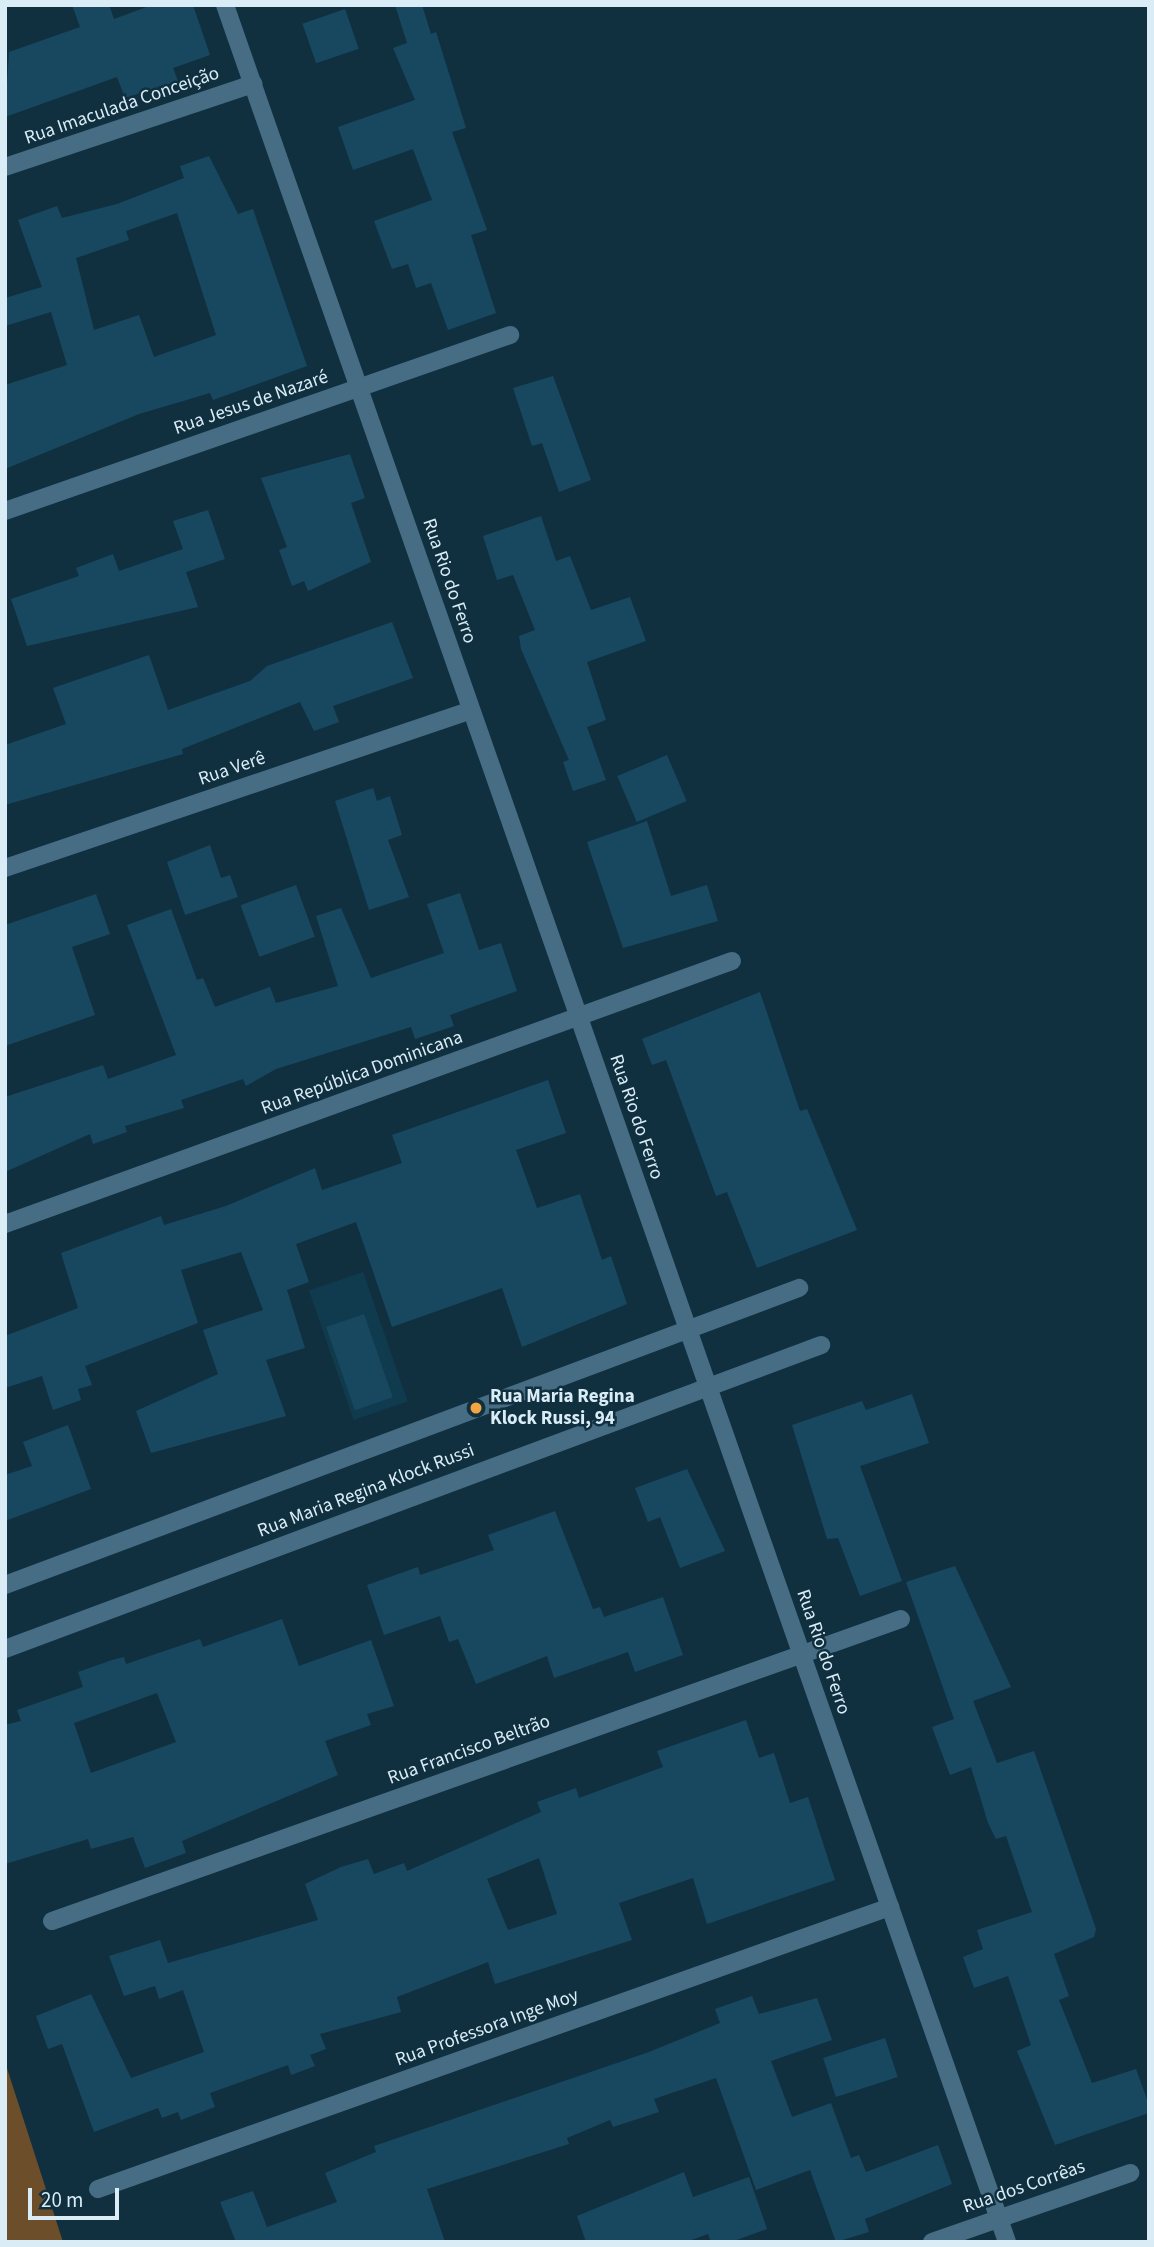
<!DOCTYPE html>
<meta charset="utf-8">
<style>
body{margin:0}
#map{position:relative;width:1154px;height:2247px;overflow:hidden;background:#103040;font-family:"Source Sans 3",sans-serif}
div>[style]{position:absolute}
.built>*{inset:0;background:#103b4e;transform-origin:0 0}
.forest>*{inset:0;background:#6c4e2b}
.building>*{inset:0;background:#18485f;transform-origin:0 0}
.minor>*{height:18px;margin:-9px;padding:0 9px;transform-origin:9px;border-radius:9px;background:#466d83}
.dots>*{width:19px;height:19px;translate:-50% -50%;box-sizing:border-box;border:4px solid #103040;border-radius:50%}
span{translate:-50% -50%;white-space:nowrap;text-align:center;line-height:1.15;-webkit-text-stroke:5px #103040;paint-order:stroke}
.street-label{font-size:19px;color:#daecf6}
.poi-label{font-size:19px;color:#daecf6;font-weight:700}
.left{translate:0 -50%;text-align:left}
.frame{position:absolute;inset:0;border:7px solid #daecf6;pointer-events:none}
.scale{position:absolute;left:28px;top:2188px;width:91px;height:32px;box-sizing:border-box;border:4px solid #daecf6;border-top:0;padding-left:9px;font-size:21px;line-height:24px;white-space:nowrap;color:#daecf6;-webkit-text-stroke:5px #103040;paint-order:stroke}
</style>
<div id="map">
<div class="built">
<i style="left:363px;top:1272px;width:137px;height:57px;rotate:71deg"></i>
</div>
<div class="forest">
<i style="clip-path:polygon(5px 2062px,63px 2242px,5px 2242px)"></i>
</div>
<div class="building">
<i style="clip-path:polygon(72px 5px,109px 5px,114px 19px,152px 5px,193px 5px,210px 55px,173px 68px,178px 81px,125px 98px,117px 77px,5px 117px,9px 52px,80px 27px)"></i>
<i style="clip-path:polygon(395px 5px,422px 5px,431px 34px,436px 32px,466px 128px,452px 132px,487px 230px,471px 235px,496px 313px,448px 330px,431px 283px,416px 288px,408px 264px,392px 269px,374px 221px,432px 200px,413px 149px,353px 170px,338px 127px,415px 100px,393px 48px,407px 43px)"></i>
<i style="left:345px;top:9px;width:42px;height:45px;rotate:71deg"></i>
<i style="clip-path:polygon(evenodd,209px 156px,238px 214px,253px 209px,307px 366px,213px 400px,210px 393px,139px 414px,5px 469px,5px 385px,67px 365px,51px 312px,5px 326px,5px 298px,42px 287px,18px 220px,57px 206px,62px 218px,117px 204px,184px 178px,180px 166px,209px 156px,177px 213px,216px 335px,154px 357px,139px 315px,94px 330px,76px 258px,129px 240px,126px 231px,177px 213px)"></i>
<i style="clip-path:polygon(553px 376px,591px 480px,559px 492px,542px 443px,532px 446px,513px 388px)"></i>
<i style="clip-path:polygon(350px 454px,365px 498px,351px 503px,371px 562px,308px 591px,304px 581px,292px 586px,279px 550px,287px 547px,261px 478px)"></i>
<i style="clip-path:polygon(208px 510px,225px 559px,186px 572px,198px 607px,27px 646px,11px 599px,79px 576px,76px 568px,113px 554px,119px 571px,183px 549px,173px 521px)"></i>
<i style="clip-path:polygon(541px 516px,556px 561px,570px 556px,591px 610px,630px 597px,646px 641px,587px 662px,606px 720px,587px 727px,606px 780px,573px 791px,563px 762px,569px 760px,521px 649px,519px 636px,535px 630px,513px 575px,497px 580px,483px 536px)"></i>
<i style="clip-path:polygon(392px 622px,413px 678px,333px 706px,339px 722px,314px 731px,300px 702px,182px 749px,183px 754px,5px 805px,5px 745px,66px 724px,53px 688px,149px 655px,168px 710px,250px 681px,267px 666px)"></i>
<i style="left:667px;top:755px;width:50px;height:54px;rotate:67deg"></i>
<i style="clip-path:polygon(373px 788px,377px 801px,390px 796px,402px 835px,388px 840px,409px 897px,369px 910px,335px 801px)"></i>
<i style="clip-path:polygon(647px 821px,671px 896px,707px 885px,718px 921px,623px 948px,587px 842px)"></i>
<i style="clip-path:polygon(210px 845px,221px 878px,230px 875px,238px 897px,185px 915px,167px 862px)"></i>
<i style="left:296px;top:885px;width:55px;height:59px;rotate:70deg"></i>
<i style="clip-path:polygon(460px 893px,479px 950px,501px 943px,517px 991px,450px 1015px,454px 1026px,415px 1039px,411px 1027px,276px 1069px,246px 1086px,243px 1079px,181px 1100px,184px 1108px,125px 1126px,127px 1132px,93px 1144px,90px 1134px,5px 1172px,5px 1097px,103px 1065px,108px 1079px,176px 1055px,127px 925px,171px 909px,197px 980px,203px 978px,215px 1007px,270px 987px,276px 1003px,338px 986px,316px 916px,341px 908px,371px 978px,444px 953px,427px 904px)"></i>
<i style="clip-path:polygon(96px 894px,110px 934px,72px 947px,95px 1015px,5px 1046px,5px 925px)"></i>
<i style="clip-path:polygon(760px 992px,800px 1111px,807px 1109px,857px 1230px,757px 1268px,727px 1192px,716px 1196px,666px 1060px,652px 1065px,642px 1039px)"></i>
<i style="clip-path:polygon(548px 1080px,566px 1133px,516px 1150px,537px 1208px,580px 1194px,602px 1260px,611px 1256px,627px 1304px,522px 1347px,502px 1288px,392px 1327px,356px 1222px,296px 1244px,309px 1282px,287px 1290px,305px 1348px,266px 1360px,286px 1416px,151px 1453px,136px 1411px,218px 1374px,203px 1330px,263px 1310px,241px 1252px,181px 1270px,198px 1323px,85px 1366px,92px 1385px,78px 1389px,81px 1400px,53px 1410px,42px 1376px,5px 1388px,5px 1336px,78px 1308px,61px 1253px,161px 1216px,164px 1225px,226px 1206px,315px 1168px,322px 1190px,402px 1163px,392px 1135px)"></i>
<i style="left:364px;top:1314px;width:88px;height:40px;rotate:71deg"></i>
<i style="clip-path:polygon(912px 1394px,929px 1443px,860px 1466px,902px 1581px,860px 1596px,838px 1538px,827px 1539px,792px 1425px,862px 1401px,866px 1410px)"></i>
<i style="clip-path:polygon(68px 1425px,91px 1489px,5px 1521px,5px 1475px,32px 1466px,23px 1442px)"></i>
<i style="clip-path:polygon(687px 1469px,725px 1551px,680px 1568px,660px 1517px,648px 1522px,635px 1488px)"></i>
<i style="clip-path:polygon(555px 1511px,593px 1609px,600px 1607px,604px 1617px,663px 1597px,683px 1655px,635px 1672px,628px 1652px,554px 1678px,547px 1656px,476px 1684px,458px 1639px,449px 1642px,440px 1616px,384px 1635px,367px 1585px,418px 1567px,420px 1575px,494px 1550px,488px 1535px)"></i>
<i style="clip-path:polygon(955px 1566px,1011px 1687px,973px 1701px,997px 1763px,1034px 1751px,1096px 1929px,1094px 1937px,1054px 1954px,1069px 1996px,1059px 2000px,1092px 2083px,1136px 2069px,1149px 2105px,1149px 2113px,1055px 2145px,1017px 2051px,1031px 2045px,1008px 1976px,974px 1988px,963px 1957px,983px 1949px,977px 1930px,1032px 1912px,1006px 1836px,996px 1839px,988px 1823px,971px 1767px,950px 1775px,932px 1727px,954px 1719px,906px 1582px)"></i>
<i style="clip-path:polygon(evenodd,282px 1619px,299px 1666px,371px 1640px,394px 1706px,367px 1714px,371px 1725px,325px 1741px,338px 1775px,182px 1841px,186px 1853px,145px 1868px,133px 1837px,91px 1849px,88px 1839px,5px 1864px,5px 1725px,21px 1721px,17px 1710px,83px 1687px,78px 1672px,112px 1660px,124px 1657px,126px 1664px,200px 1639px,203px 1647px,282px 1619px,157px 1693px,176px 1742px,91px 1773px,74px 1723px,157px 1693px)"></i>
<i style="clip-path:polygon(evenodd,746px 1720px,759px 1758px,774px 1753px,790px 1803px,808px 1797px,835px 1880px,707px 1924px,693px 1878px,619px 1903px,632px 1940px,495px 1984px,488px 1962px,397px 1997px,401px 2012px,320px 2034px,326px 2049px,310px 2055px,315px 2066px,291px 2075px,288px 2065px,210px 2093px,215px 2107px,181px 2120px,178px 2112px,162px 2118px,158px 2108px,94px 2132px,62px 2044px,48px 2049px,36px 2016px,91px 1994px,131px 2078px,204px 2052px,183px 1990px,159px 1999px,155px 1986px,124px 1996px,109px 1956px,160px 1940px,168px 1963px,318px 1920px,305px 1884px,341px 1867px,368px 1859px,374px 1874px,404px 1863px,407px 1871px,541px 1812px,537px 1802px,576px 1788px,579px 1798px,663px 1767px,657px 1751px,746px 1720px,539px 1858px,557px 1914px,508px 1930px,487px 1879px,539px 1858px)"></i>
<i style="clip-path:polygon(752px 1996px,759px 2014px,817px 1998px,832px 2040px,771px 2061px,792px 2117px,831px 2103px,851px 2158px,859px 2155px,866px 2172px,938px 2145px,952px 2184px,865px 2219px,869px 2232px,836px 2242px,810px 2170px,756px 2190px,716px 2078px,654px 2099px,659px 2112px,613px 2127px,610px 2120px,567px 2138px,569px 2144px,427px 2189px,445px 2242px,236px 2242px,220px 2202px,253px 2191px,267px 2227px,337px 2202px,325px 2173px,376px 2152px,374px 2146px,649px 2052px,720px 2023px,715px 2009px)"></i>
<i style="left:885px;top:2038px;width:41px;height:65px;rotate:72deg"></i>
<i style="clip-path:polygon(684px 2172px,693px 2197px,749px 2177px,767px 2229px,731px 2242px,711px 2242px,708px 2234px,686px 2242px,586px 2242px,577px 2216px)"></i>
</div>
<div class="minor">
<i style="left:225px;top:5px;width:2370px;rotate:70.73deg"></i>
<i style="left:5px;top:167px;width:262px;rotate:-18.5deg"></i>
<i style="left:5px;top:511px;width:535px;rotate:-19.21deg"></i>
<i style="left:5px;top:868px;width:492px;rotate:-18.7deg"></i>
<i style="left:5px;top:1224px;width:773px;rotate:-19.89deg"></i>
<i style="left:5px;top:1585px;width:848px;rotate:-20.51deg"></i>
<i style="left:5px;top:1649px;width:871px;rotate:-20.43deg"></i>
<i style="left:52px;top:1921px;width:901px;rotate:-19.58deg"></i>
<i style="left:98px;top:2189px;width:841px;rotate:-19.6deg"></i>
<i style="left:932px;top:2242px;width:210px;rotate:-19.2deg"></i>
</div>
<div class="dots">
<i style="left:476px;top:1408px;background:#f2a541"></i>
</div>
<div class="street-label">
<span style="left:122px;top:106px;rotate:-19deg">Rua Imaculada Conceição</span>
<span style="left:251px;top:403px;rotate:-19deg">Rua Jesus de Nazaré</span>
<span style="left:449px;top:581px;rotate:71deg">Rua Rio do Ferro</span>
<span style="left:232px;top:769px;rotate:-19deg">Rua Verê</span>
<span style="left:362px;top:1073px;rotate:-20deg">Rua República Dominicana</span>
<span style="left:636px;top:1117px;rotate:71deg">Rua Rio do Ferro</span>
<span style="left:366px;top:1491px;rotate:-21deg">Rua Maria Regina Klock Russi</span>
<span style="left:823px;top:1652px;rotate:71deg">Rua Rio do Ferro</span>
<span style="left:469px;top:1750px;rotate:-20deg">Rua Francisco Beltrão</span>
<span style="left:487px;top:2028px;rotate:-20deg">Rua Professora Inge Moy</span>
<span style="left:1024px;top:2187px;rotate:-19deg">Rua dos Corrêas</span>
</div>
<div class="poi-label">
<span class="left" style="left:490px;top:1408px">Rua Maria Regina<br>Klock Russi, 94</span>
</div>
<div class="frame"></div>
<div class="scale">20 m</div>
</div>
